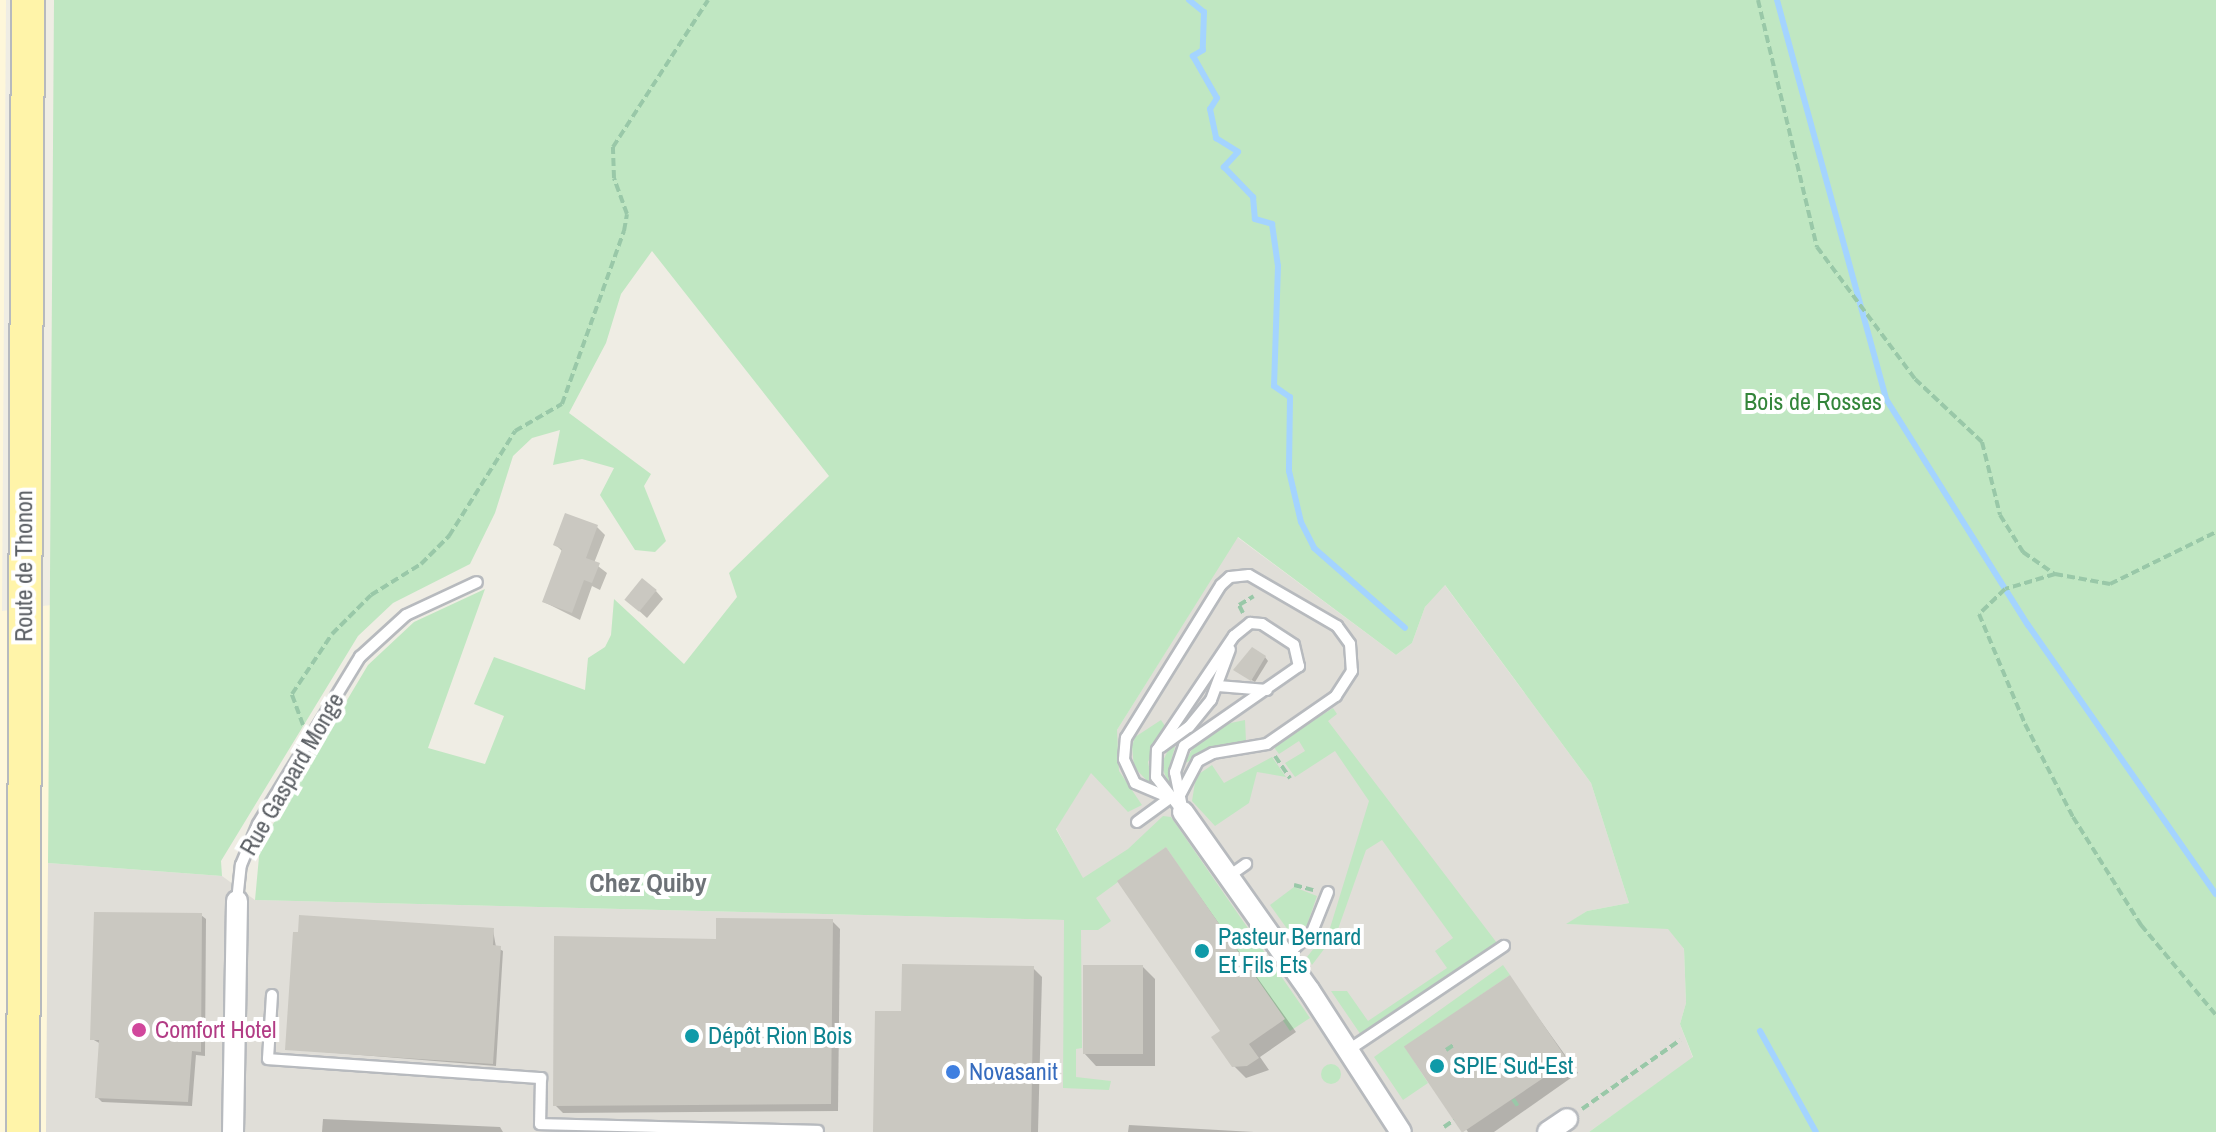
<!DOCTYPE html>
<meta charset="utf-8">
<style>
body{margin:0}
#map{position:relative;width:2216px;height:1132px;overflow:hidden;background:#efede4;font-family:"Archivo Narrow",sans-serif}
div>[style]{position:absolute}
.commercial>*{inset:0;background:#fef7da}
.industrial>*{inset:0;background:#e0ded8}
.green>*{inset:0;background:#c0e7c2}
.round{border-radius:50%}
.shadow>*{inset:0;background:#0003}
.stream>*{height:6px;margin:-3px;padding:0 3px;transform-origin:3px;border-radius:3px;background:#a4d4ff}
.building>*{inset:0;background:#cac8c1;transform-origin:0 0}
.path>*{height:4px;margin-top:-2px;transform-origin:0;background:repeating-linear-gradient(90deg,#99c8a8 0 8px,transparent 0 12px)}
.roads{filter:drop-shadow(2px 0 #b7babe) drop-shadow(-2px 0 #b7babe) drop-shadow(0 2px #b7babe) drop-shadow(0 -2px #b7babe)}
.service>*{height:10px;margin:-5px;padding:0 5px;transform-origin:5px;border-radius:5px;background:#fff}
.minor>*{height:20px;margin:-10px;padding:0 10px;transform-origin:10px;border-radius:10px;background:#fff}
.primary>*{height:32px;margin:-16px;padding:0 16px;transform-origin:16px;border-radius:16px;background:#fff4a9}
.dots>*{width:22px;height:22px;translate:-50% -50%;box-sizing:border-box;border:4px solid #fff;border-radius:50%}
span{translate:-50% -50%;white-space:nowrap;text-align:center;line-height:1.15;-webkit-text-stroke:8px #fff;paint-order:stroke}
.park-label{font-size:24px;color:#33853a}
.street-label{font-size:24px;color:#5c6065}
.culture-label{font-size:24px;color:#0d838f}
.left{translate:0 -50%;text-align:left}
.hotel-label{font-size:24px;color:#b23c85}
.shop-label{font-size:24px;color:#366cbe}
.neighbourhood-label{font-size:26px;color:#6d7277;font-weight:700}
</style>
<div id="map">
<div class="commercial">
<i style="clip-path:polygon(0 0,6px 0,2px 611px,51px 605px,46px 1132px,0 1132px)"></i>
</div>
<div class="industrial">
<i style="clip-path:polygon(1237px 537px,1396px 655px,1412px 643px,1425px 607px,1444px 584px,1591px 783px,1629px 903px,1587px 911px,1567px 924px,1668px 928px,1684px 949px,1686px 1003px,1680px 1024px,1693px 1058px,1589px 1132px,46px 1132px,48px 863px,222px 876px,255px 900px,1064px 920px,1097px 906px,1056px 828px)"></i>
</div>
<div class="green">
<i style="clip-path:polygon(54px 0,2216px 0,2216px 1132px,1589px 1132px,1693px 1057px,1680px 1024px,1686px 1003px,1684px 949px,1668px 929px,1566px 924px,1587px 911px,1629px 903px,1591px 783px,1445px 585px,1425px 607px,1412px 643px,1396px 655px,1238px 537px,1117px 730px,1119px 771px,1142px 805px,1128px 812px,1091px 773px,1056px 829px,1083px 878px,1128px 849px,1163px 816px,1171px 817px,1310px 1018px,1290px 1031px,1166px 847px,1096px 898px,1111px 921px,1098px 930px,1081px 930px,1082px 1048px,1076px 1049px,1076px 1077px,1111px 1081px,1109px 1090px,1063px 1088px,1064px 920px,255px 900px,260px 846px,368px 665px,414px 622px,485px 589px,428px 748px,485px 764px,504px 716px,474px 704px,494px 657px,585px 690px,588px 658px,605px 647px,611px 635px,614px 599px,684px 664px,737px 597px,729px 573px,829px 476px,652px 251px,621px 294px,606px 343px,569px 413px,651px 474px,644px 486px,666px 541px,655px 552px,635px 550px,600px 495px,614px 468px,582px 459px,553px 465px,560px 430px,532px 438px,513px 456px,495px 513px,470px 564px,393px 603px,358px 636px,221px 861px,222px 876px,48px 863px)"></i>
<i style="clip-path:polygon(1333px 708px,1337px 714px,1328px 721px,1497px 943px,1361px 1035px,1331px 991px,1347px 991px,1368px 1021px,1447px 968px,1435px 951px,1453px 938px,1382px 840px,1366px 850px,1337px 932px,1312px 965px,1307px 957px,1330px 928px,1369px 801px,1335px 751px,1295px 777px,1285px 763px,1305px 751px,1299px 741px,1279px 754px,1273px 746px)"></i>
<i style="clip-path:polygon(1161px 720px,1165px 726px,1148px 762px,1153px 787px,1134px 767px,1132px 746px,1135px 737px)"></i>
<i style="clip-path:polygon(1245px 720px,1246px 741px,1214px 746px,1184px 764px,1195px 744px,1226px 724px)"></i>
<i style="clip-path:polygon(1171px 744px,1175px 747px,1168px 771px,1171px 789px,1161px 765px)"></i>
<i style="clip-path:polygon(1272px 757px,1286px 777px,1257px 772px,1249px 803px,1215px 826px,1192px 801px,1196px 776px,1212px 765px,1224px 783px)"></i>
<i style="clip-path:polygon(1294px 887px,1317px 896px,1307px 925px,1293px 937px,1270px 905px)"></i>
<i style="clip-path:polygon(1503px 965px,1510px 975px,1405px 1047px,1428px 1083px,1403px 1100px,1374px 1057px)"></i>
<i class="round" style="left:1321px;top:1064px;width:20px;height:20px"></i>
</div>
<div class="shadow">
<i style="clip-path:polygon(597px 527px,605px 535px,594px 563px,607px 573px,600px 590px,592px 586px,580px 620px,544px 602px,563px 552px,556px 545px)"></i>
<i style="clip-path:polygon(656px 591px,663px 599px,647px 618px,626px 599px)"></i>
<i style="clip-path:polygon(1265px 657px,1268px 661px,1255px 682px,1239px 673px)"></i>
<i style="clip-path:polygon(1166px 849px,1296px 1032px,1260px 1057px,1269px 1070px,1246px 1078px,1233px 1065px)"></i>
<i style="clip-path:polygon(201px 915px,206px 919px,205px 1056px,196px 1055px,192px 1106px,102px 1102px,97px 1097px,101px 1044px,92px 1039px)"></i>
<i style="clip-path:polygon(832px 921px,840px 929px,838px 1111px,563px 1113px,555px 1105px,718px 941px)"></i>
<i style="clip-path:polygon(493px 930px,496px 947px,503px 951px,496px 1066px,287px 1049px)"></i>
<i style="clip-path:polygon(1143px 967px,1155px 979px,1155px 1066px,1096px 1066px,1084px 1053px)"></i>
<i style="clip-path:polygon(1033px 968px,1042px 977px,1038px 1132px,875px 1132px,903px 1013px)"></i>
<i style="clip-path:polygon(1509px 977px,1578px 1073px,1494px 1132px,1468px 1132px,1407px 1048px)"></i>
<i style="clip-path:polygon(323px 1119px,500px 1127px,503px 1132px,322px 1132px)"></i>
<i style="clip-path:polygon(1129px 1125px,1254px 1132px,1128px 1132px)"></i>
</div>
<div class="stream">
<i style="left:1189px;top:0;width:19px;rotate:39deg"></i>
<i style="left:1204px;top:12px;width:38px;rotate:92deg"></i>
<i style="left:1203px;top:50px;width:12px;rotate:149deg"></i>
<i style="left:1193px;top:56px;width:48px;rotate:60.3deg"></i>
<i style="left:1217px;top:98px;width:13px;rotate:122deg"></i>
<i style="left:1210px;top:109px;width:30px;rotate:78deg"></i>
<i style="left:1216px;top:138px;width:26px;rotate:32deg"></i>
<i style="left:1238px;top:152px;width:21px;rotate:133deg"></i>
<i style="left:1224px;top:167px;width:42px;rotate:46deg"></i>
<i style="left:1253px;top:197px;width:22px;rotate:85deg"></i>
<i style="left:1255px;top:219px;width:18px;rotate:16deg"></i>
<i style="left:1272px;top:224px;width:42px;rotate:81.9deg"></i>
<i style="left:1278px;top:266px;width:120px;rotate:91.9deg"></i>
<i style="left:1274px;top:386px;width:19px;rotate:35deg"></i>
<i style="left:1290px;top:397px;width:74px;rotate:90.8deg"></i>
<i style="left:1289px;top:471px;width:52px;rotate:76.8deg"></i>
<i style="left:1301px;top:522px;width:29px;rotate:63deg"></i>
<i style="left:1314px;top:548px;width:121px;rotate:41.3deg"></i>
<i style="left:1777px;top:0;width:414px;rotate:74.7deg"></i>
<i style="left:1886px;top:399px;width:267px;rotate:57.9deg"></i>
<i style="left:2028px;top:625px;width:328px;rotate:55.1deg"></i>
<i style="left:1760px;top:1031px;width:115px;rotate:61deg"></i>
</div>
<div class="building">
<i style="clip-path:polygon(565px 513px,598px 525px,586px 558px,600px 563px,592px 583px,584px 580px,572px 613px,542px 602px,562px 549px,553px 545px)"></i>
<i style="left:642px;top:578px;width:19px;height:28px;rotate:39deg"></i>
<i style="clip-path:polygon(1252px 647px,1266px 656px,1251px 681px,1233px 670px)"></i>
<i style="clip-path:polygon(1166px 847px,1285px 1019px,1249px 1044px,1259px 1058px,1247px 1066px,1232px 1067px,1211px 1037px,1220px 1031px,1117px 881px)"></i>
<i style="clip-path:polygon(94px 912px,202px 913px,201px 1052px,192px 1051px,188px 1102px,95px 1098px,99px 1040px,90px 1040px)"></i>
<i style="clip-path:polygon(299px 915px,494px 928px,493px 945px,501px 946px,493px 1064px,285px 1050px,293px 932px,298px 932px)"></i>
<i style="clip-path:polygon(716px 918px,833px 919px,831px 1104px,553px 1106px,554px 936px,716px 939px)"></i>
<i style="clip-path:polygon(902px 964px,1034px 966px,1031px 1132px,873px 1132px,875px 1011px,901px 1011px)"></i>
<i style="left:1083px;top:965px;width:60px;height:89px"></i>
<i style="left:1510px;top:975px;width:104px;height:128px;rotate:56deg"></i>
</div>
<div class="path">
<i style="left:1758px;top:0;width:254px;rotate:76.6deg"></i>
<i style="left:1817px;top:247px;width:164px;rotate:53.4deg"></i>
<i style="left:1915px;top:379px;width:92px;rotate:43.2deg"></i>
<i style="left:1982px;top:442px;width:75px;rotate:76.1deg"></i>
<i style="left:2000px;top:515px;width:44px;rotate:58.1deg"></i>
<i style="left:2023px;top:552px;width:39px;rotate:35deg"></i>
<i style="left:2055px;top:574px;width:56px;rotate:10.3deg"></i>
<i style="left:2110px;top:584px;width:118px;rotate:-26.1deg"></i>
<i style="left:2055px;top:574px;width:52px;rotate:163.3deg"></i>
<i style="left:2005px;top:589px;width:36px;rotate:136deg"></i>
<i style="left:1979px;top:614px;width:119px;rotate:67.3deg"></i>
<i style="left:2025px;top:724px;width:105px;rotate:62.7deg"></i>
<i style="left:2073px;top:817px;width:128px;rotate:57.8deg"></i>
<i style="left:2141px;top:925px;width:117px;rotate:50.2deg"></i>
<i style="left:1243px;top:613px;width:9px;rotate:-117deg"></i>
<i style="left:1239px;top:605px;width:17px;rotate:-31deg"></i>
<i style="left:303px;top:725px;width:33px;rotate:-110deg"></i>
<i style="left:292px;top:694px;width:72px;rotate:-56.3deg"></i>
<i style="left:332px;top:634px;width:55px;rotate:-45deg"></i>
<i style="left:371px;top:595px;width:59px;rotate:-31.8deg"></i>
<i style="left:421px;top:564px;width:40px;rotate:-45deg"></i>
<i style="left:449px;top:536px;width:124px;rotate:-57.8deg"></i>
<i style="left:515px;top:431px;width:54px;rotate:-29.9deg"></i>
<i style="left:562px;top:404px;width:184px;rotate:-70.3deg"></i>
<i style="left:624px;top:231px;width:17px;rotate:-80deg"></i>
<i style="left:627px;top:214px;width:38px;rotate:-110deg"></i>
<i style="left:614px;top:178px;width:31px;rotate:-92deg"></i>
<i style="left:613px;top:147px;width:175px;rotate:-57.1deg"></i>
<i style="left:1275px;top:756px;width:27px;rotate:56deg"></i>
<i style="left:1294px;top:885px;width:20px;rotate:15deg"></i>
<i style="left:1446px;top:1050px;width:11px;rotate:-34deg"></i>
<i style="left:1513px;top:1099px;width:11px;rotate:56deg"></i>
<i style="left:1582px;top:1109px;width:120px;rotate:-35.1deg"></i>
<i style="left:1444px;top:1127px;width:12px;rotate:-35deg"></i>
</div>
<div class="roads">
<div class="service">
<i style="left:1250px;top:623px;width:12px;rotate:5deg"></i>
<i style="left:1262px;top:624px;width:38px;rotate:33deg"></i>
<i style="left:1294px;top:645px;width:22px;rotate:77deg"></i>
<i style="left:1299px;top:666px;width:140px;rotate:145.2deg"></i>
<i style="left:1184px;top:746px;width:28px;rotate:109deg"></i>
<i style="left:1175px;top:772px;width:41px;rotate:78.7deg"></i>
<i style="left:1183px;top:812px;width:44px;rotate:-127.6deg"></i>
<i style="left:1156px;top:777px;width:27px;rotate:-88deg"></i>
<i style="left:1157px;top:750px;width:138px;rotate:-56deg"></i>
<i style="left:1234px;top:636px;width:21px;rotate:-39deg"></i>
<i style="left:1218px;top:686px;width:49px;rotate:4.7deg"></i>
<i style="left:1161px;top:747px;width:34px;rotate:-36deg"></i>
<i style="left:1189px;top:727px;width:35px;rotate:-51deg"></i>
<i style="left:1211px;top:700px;width:54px;rotate:-69.6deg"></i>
<i style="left:1170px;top:798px;width:38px;rotate:-157deg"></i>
<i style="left:1135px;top:783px;width:26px;rotate:-115deg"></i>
<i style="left:1124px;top:759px;width:21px;rotate:-85deg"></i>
<i style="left:1126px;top:738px;width:180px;rotate:-58.2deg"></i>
<i style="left:1221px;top:585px;width:12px;rotate:-42deg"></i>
<i style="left:1230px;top:577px;width:19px;rotate:-6deg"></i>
<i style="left:1249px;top:575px;width:102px;rotate:30.1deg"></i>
<i style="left:1337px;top:626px;width:22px;rotate:54deg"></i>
<i style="left:1350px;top:644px;width:27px;rotate:86deg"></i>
<i style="left:1352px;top:671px;width:30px;rotate:123deg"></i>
<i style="left:1336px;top:696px;width:84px;rotate:145.2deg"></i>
<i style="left:1267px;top:744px;width:55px;rotate:170.5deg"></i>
<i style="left:1213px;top:753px;width:17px;rotate:152deg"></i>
<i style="left:1198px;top:761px;width:41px;rotate:117.8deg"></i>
<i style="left:1137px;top:822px;width:41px;rotate:-36deg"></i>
<i style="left:1229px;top:876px;width:21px;rotate:-35deg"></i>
<i style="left:237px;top:901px;width:36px;rotate:-84deg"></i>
<i style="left:241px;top:865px;width:44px;rotate:-67.5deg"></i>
<i style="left:258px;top:824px;width:196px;rotate:-58.6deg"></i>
<i style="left:360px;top:657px;width:62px;rotate:-42.4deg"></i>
<i style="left:406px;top:615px;width:78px;rotate:-24.9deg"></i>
<i style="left:1286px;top:956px;width:35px;rotate:-43deg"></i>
<i style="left:1312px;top:932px;width:43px;rotate:-68.2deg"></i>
<i style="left:272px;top:995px;width:64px;rotate:93.6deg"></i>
<i style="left:268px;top:1059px;width:274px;rotate:4deg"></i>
<i style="left:541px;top:1078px;width:46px;rotate:91.2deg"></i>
<i style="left:540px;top:1124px;width:278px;rotate:1.4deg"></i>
<i style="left:1347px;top:1051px;width:189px;rotate:-33.8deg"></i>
</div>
<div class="minor">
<i style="left:1183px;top:812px;width:218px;rotate:54.7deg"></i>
<i style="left:1309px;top:990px;width:169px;rotate:57.1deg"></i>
<i style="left:233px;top:1132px;width:231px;rotate:-89deg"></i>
<i style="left:1548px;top:1132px;width:23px;rotate:-34deg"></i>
</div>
<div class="primary">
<i style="left:23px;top:1132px;width:1132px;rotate:-89.75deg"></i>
</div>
</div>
<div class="dots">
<i style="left:1202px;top:951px;background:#0f9aa8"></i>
<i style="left:139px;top:1030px;background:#d1479c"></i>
<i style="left:692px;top:1036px;background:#0f9aa8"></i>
<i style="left:1437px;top:1066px;background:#0f9aa8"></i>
<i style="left:953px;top:1072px;background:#3f7fe0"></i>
</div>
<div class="park-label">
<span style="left:1813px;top:402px">Bois de Rosses</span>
</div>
<div class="street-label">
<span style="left:24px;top:566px;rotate:-90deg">Route de Thonon</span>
<span style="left:292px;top:774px;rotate:-60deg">Rue Gaspard Monge</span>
</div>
<div class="culture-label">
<span class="left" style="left:1218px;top:951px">Pasteur Bernard<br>Et Fils Ets</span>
<span class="left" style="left:708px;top:1036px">Dépôt Rion Bois</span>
<span class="left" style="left:1453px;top:1066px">SPIE Sud-Est</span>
</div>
<div class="hotel-label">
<span class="left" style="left:155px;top:1030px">Comfort Hotel</span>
</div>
<div class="shop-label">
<span class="left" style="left:969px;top:1072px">Novasanit</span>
</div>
<div class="neighbourhood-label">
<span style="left:648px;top:883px">Chez Quiby</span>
</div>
</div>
